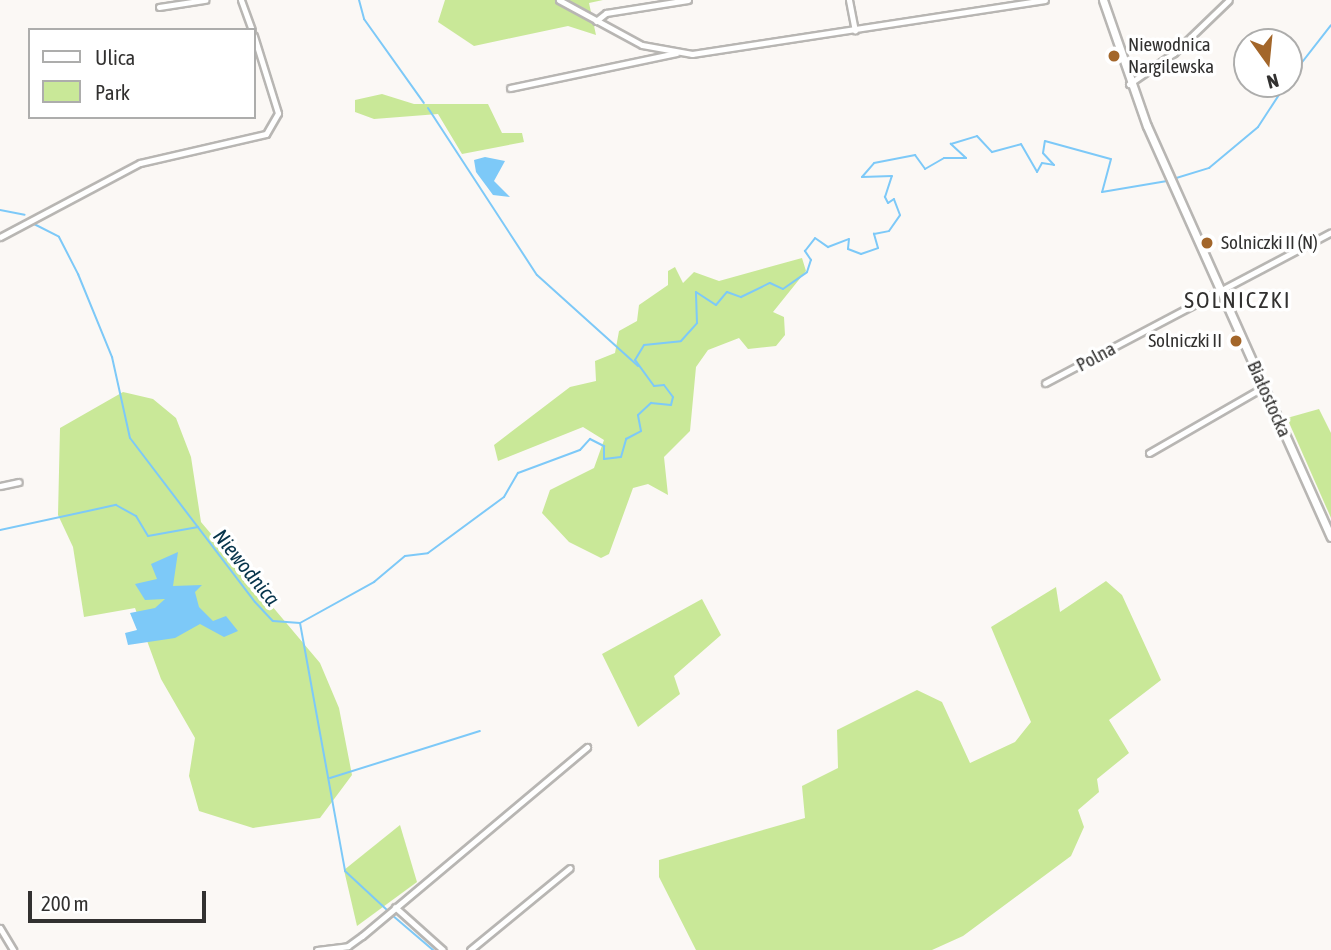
<!DOCTYPE html>
<meta charset="utf-8">
<style>
body{margin:0}
#map{position:relative;width:1331px;height:950px;overflow:hidden;background:#fbf8f5;font-family:"Asap Condensed",sans-serif}
div>[style]{position:absolute}
.green>*{inset:0;background:#c9e898}
.water>*{inset:0;background:#7dc9f8}
.stream>*{height:2px;margin:-1px;padding:0 1px;transform-origin:1px;border-radius:1px;background:#7dc9f8}
.roads{filter:drop-shadow(2px 0 #b8b6b3) drop-shadow(-2px 0 #b8b6b3) drop-shadow(0 2px #b8b6b3) drop-shadow(0 -2px #b8b6b3)}
.minor>*{height:5px;margin:-2.5px;padding:0 2.5px;transform-origin:2.5px;border-radius:2.5px;background:#fff}
.tertiary>*{height:7px;margin:-3.5px;padding:0 3.5px;transform-origin:3.5px;border-radius:3.5px;background:#fff}
.dots>*{width:19px;height:19px;translate:-50% -50%;box-sizing:border-box;border:4px solid #fff;border-radius:50%}
span{translate:-50% -50%;white-space:nowrap;text-align:center;line-height:1.15;-webkit-text-stroke:7px #fff;paint-order:stroke}
.poi-label{font-size:19px;color:#323130}
.left{translate:0 -50%;text-align:left}
.right{translate:-100% -50%;text-align:right}
.street-label{font-size:19px;color:#323130}
.water-label{font-size:21px;color:#06344b;font-style:italic}
.quarter-label{font-size:23px;color:#323130;letter-spacing:2px}
.legend{position:absolute;left:28px;top:28px;width:228px;height:91px;box-sizing:border-box;background:#fff;border:2px solid #adadac;margin:0;padding:9px 12px;list-style:none;font-size:21px;color:#323130}
.legend li{display:flex;align-items:center;gap:14px;height:35px}
.legend b{width:35px;border:2px solid #adadac}
.north{position:absolute;left:1233px;top:28px;width:70px;height:70px;box-sizing:border-box;background:#fff;border:2px solid #adadac;border-radius:50%;rotate:165deg;font-size:19px;font-weight:700;line-height:28px;text-align:center;color:#323130}
.north::after{content:'';display:block;margin:auto;width:24px;height:32px;background:#a3662a;clip-path:polygon(50% 0,100% 100%,50% 72%,0 100%)}
.scale{position:absolute;left:28px;top:891px;width:178px;height:32px;box-sizing:border-box;border:4px solid #323130;border-top:0;padding-left:9px;font-size:21px;line-height:24px;white-space:nowrap;color:#323130;-webkit-text-stroke:5px #fff;paint-order:stroke}
</style>
<div id="map">
<div class="green">
<i style="clip-path:polygon(445px 0,603px 0,589px 3px,596px 35px,568px 26px,474px 46px,438px 22px)"></i>
<i style="clip-path:polygon(382px 94px,414px 104px,488px 104px,502px 133px,522px 133px,524px 142px,462px 154px,438px 114px,374px 119px,355px 112px,355px 100px)"></i>
<i style="clip-path:polygon(802px 258px,806px 271px,773px 312px,784px 317px,785px 335px,776px 346px,748px 349px,739px 338px,708px 350px,696px 367px,690px 431px,664px 457px,668px 495px,648px 484px,633px 488px,609px 554px,601px 558px,569px 542px,542px 513px,550px 490px,594px 468px,604px 440px,583px 427px,498px 461px,494px 445px,570px 387px,596px 381px,595px 361px,615px 353px,619px 331px,637px 321px,639px 305px,668px 285px,668px 271px,675px 267px,683px 283px,694px 272px,719px 281px)"></i>
<i style="clip-path:polygon(123px 392px,153px 399px,176px 418px,191px 457px,201px 522px,320px 663px,339px 708px,352px 775px,320px 818px,253px 828px,199px 811px,189px 776px,195px 738px,161px 679px,135px 608px,84px 617px,73px 547px,58px 515px,60px 428px)"></i>
<i style="clip-path:polygon(1319px 409px,1331px 433px,1331px 518px,1287px 418px)"></i>
<i style="clip-path:polygon(1106px 581px,1122px 595px,1161px 680px,1109px 720px,1129px 753px,1097px 779px,1099px 792px,1078px 810px,1084px 827px,1071px 856px,963px 936px,932px 950px,696px 950px,659px 877px,659px 860px,805px 818px,802px 786px,838px 768px,837px 730px,917px 690px,942px 702px,970px 763px,1015px 742px,1031px 722px,991px 627px,1056px 587px,1060px 612px)"></i>
<i style="clip-path:polygon(702px 599px,721px 635px,674px 676px,680px 694px,638px 727px,602px 654px)"></i>
<i style="clip-path:polygon(400px 825px,417px 882px,357px 926px,344px 870px)"></i>
</div>
<div class="water">
<i style="clip-path:polygon(485px 157px,505px 161px,494px 181px,510px 197px,493px 195px,476px 172px,474px 160px)"></i>
<i style="clip-path:polygon(178px 552px,173px 586px,202px 585px,195px 592px,199px 607px,213px 621px,226px 616px,238px 631px,224px 637px,200px 624px,175px 638px,128px 645px,125px 633px,137px 630px,130px 613px,155px 608px,165px 599px,145px 600px,135px 584px,157px 579px,151px 564px)"></i>
</div>
<div class="stream">
<i style="left:359px;top:0;width:20px;rotate:75deg"></i>
<i style="left:364px;top:19px;width:103px;rotate:54.5deg"></i>
<i style="left:1289px;top:79px;width:68px;rotate:-52.1deg"></i>
<i style="left:428px;top:108px;width:199px;rotate:56.9deg"></i>
<i style="left:537px;top:275px;width:136px;rotate:42deg"></i>
<i style="left:1173px;top:179px;width:38px;rotate:-17deg"></i>
<i style="left:1209px;top:168px;width:64px;rotate:-39.9deg"></i>
<i style="left:1258px;top:127px;width:51px;rotate:-56.9deg"></i>
<i style="left:0;top:210px;width:25px;rotate:11deg"></i>
<i style="left:34px;top:224px;width:28px;rotate:27deg"></i>
<i style="left:59px;top:237px;width:42px;rotate:62.8deg"></i>
<i style="left:78px;top:274px;width:90px;rotate:67.7deg"></i>
<i style="left:112px;top:357px;width:83px;rotate:77.5deg"></i>
<i style="left:130px;top:438px;width:206px;rotate:52.7deg"></i>
<i style="left:255px;top:602px;width:26px;rotate:47deg"></i>
<i style="left:273px;top:621px;width:27px;rotate:4deg"></i>
<i style="left:300px;top:623px;width:85px;rotate:-29deg"></i>
<i style="left:374px;top:582px;width:40px;rotate:-40deg"></i>
<i style="left:405px;top:556px;width:23px;rotate:-7deg"></i>
<i style="left:428px;top:553px;width:94px;rotate:-36.4deg"></i>
<i style="left:504px;top:497px;width:28px;rotate:-60deg"></i>
<i style="left:518px;top:473px;width:66px;rotate:-20.4deg"></i>
<i style="left:580px;top:450px;width:15px;rotate:-48deg"></i>
<i style="left:590px;top:439px;width:16px;rotate:27deg"></i>
<i style="left:604px;top:446px;width:13px;rotate:90deg"></i>
<i style="left:604px;top:459px;width:17px;rotate:-7deg"></i>
<i style="left:621px;top:457px;width:19px;rotate:-74deg"></i>
<i style="left:626px;top:439px;width:17px;rotate:-28deg"></i>
<i style="left:641px;top:431px;width:16px;rotate:-101deg"></i>
<i style="left:638px;top:415px;width:18px;rotate:-43deg"></i>
<i style="left:651px;top:403px;width:20px;rotate:6deg"></i>
<i style="left:671px;top:405px;width:8px;rotate:-76deg"></i>
<i style="left:673px;top:397px;width:15px;rotate:-127deg"></i>
<i style="left:664px;top:385px;width:10px;rotate:174deg"></i>
<i style="left:654px;top:386px;width:32px;rotate:-126deg"></i>
<i style="left:635px;top:360px;width:17px;rotate:-59deg"></i>
<i style="left:644px;top:345px;width:37px;rotate:-6deg"></i>
<i style="left:681px;top:341px;width:24px;rotate:-48deg"></i>
<i style="left:697px;top:323px;width:31px;rotate:-92deg"></i>
<i style="left:696px;top:292px;width:24px;rotate:33deg"></i>
<i style="left:716px;top:305px;width:17px;rotate:-50deg"></i>
<i style="left:727px;top:292px;width:15px;rotate:20deg"></i>
<i style="left:741px;top:297px;width:32px;rotate:-26deg"></i>
<i style="left:770px;top:283px;width:14px;rotate:25deg"></i>
<i style="left:783px;top:289px;width:29px;rotate:-35deg"></i>
<i style="left:807px;top:272px;width:13px;rotate:-72deg"></i>
<i style="left:811px;top:260px;width:11px;rotate:-124deg"></i>
<i style="left:805px;top:251px;width:16px;rotate:-52deg"></i>
<i style="left:815px;top:238px;width:16px;rotate:35deg"></i>
<i style="left:828px;top:247px;width:22px;rotate:-21deg"></i>
<i style="left:849px;top:239px;width:10px;rotate:96deg"></i>
<i style="left:848px;top:249px;width:14px;rotate:21deg"></i>
<i style="left:861px;top:254px;width:18px;rotate:-19deg"></i>
<i style="left:878px;top:248px;width:15px;rotate:-106deg"></i>
<i style="left:874px;top:234px;width:15px;rotate:-11deg"></i>
<i style="left:889px;top:231px;width:19px;rotate:-55deg"></i>
<i style="left:900px;top:215px;width:17px;rotate:-111deg"></i>
<i style="left:894px;top:199px;width:7px;rotate:146deg"></i>
<i style="left:888px;top:203px;width:7px;rotate:-117deg"></i>
<i style="left:885px;top:197px;width:22px;rotate:-72deg"></i>
<i style="left:892px;top:176px;width:30px;rotate:178deg"></i>
<i style="left:862px;top:177px;width:18px;rotate:-49deg"></i>
<i style="left:874px;top:163px;width:42px;rotate:-11deg"></i>
<i style="left:915px;top:155px;width:17px;rotate:54deg"></i>
<i style="left:925px;top:169px;width:22px;rotate:-30deg"></i>
<i style="left:944px;top:158px;width:22px"></i>
<i style="left:966px;top:158px;width:21px;rotate:-137deg"></i>
<i style="left:951px;top:144px;width:27px;rotate:-17deg"></i>
<i style="left:977px;top:136px;width:22px;rotate:47deg"></i>
<i style="left:992px;top:152px;width:30px;rotate:-15deg"></i>
<i style="left:1021px;top:144px;width:32px;rotate:60deg"></i>
<i style="left:1037px;top:172px;width:10px;rotate:-61deg"></i>
<i style="left:1042px;top:163px;width:12px;rotate:9deg"></i>
<i style="left:1054px;top:165px;width:16px;rotate:-133deg"></i>
<i style="left:1043px;top:153px;width:12px;rotate:-81deg"></i>
<i style="left:1045px;top:141px;width:68px;rotate:15.3deg"></i>
<i style="left:1111px;top:159px;width:34px;rotate:105deg"></i>
<i style="left:1102px;top:192px;width:66px;rotate:-9.6deg"></i>
<i style="left:0;top:530px;width:119px;rotate:-12.2deg"></i>
<i style="left:116px;top:505px;width:23px;rotate:29deg"></i>
<i style="left:136px;top:516px;width:23px;rotate:59deg"></i>
<i style="left:148px;top:536px;width:51px;rotate:-10.2deg"></i>
<i style="left:300px;top:623px;width:252px;rotate:79.7deg"></i>
<i style="left:345px;top:871px;width:57px;rotate:42.9deg"></i>
<i style="left:330px;top:778px;width:157px;rotate:-17.4deg"></i>
<i style="left:392px;top:915px;width:54px;rotate:40.5deg"></i>
</div>
<div class="roads">
<div class="minor">
<i style="left:241px;top:0;width:32px;rotate:70deg"></i>
<i style="left:559px;top:0;width:94px;rotate:28.5deg"></i>
<i style="left:642px;top:45px;width:51px;rotate:10.2deg"></i>
<i style="left:692px;top:54px;width:357px;rotate:-8.7deg"></i>
<i style="left:849px;top:0;width:31px;rotate:79deg"></i>
<i style="left:159px;top:7px;width:47px;rotate:-8.7deg"></i>
<i style="left:596px;top:21px;width:13px;rotate:-39deg"></i>
<i style="left:606px;top:13px;width:83px;rotate:-9deg"></i>
<i style="left:1129px;top:84px;width:55px;rotate:-34.6deg"></i>
<i style="left:1174px;top:53px;width:76px;rotate:-43.9deg"></i>
<i style="left:510px;top:88px;width:170px;rotate:-11.9deg"></i>
<i style="left:0;top:237px;width:158px;rotate:-27.9deg"></i>
<i style="left:140px;top:163px;width:129px;rotate:-13deg"></i>
<i style="left:266px;top:134px;width:24px;rotate:-60deg"></i>
<i style="left:278px;top:113px;width:81px;rotate:-107.3deg"></i>
<i style="left:1045px;top:383px;width:323px;rotate:-27.8deg"></i>
<i style="left:1149px;top:453px;width:133px;rotate:-29.9deg"></i>
<i style="left:0;top:486px;width:19px;rotate:-12deg"></i>
<i style="left:395px;top:907px;width:64px;rotate:41.9deg"></i>
<i style="left:0;top:928px;width:26px;rotate:59deg"></i>
<i style="left:317px;top:950px;width:31px;rotate:-7deg"></i>
<i style="left:348px;top:946px;width:17px;rotate:-36deg"></i>
<i style="left:362px;top:936px;width:294px;rotate:-40deg"></i>
<i style="left:470px;top:950px;width:129px;rotate:-39.4deg"></i>
</div>
<div class="tertiary">
<i style="left:1103px;top:0;width:133px;rotate:70.8deg"></i>
<i style="left:1147px;top:126px;width:450px;rotate:65.9deg"></i>
</div>
</div>
<div class="dots">
<i style="left:1114px;top:56px;background:#a3662a"></i>
<i style="left:1207px;top:243px;background:#a3662a"></i>
<i style="left:1236px;top:341px;background:#a3662a"></i>
</div>
<div class="poi-label">
<span class="left" style="left:1128px;top:56px">Niewodnica<br>Nargilewska</span>
<span class="left" style="left:1221px;top:243px">Solniczki II (N)</span>
<span class="right" style="left:1222px;top:341px">Solniczki II</span>
</div>
<div class="street-label">
<span style="left:1096px;top:357px;rotate:-28deg">Polna</span>
<span style="left:1269px;top:399px;rotate:66deg">Białostocka</span>
</div>
<div class="water-label">
<span style="left:247px;top:567px;rotate:51deg">Niewodnica</span>
</div>
<div class="quarter-label">
<span style="left:1238px;top:300px">SOLNICZKI</span>
</div>
<ul class="legend">
<li><b style="height:9px;background:#fff"></b>Ulica</li>
<li><b style="height:19px;background:#c9e898"></b>Park</li>
</ul>
<div class="north">N</div>
<div class="scale">200 m</div>
</div>
